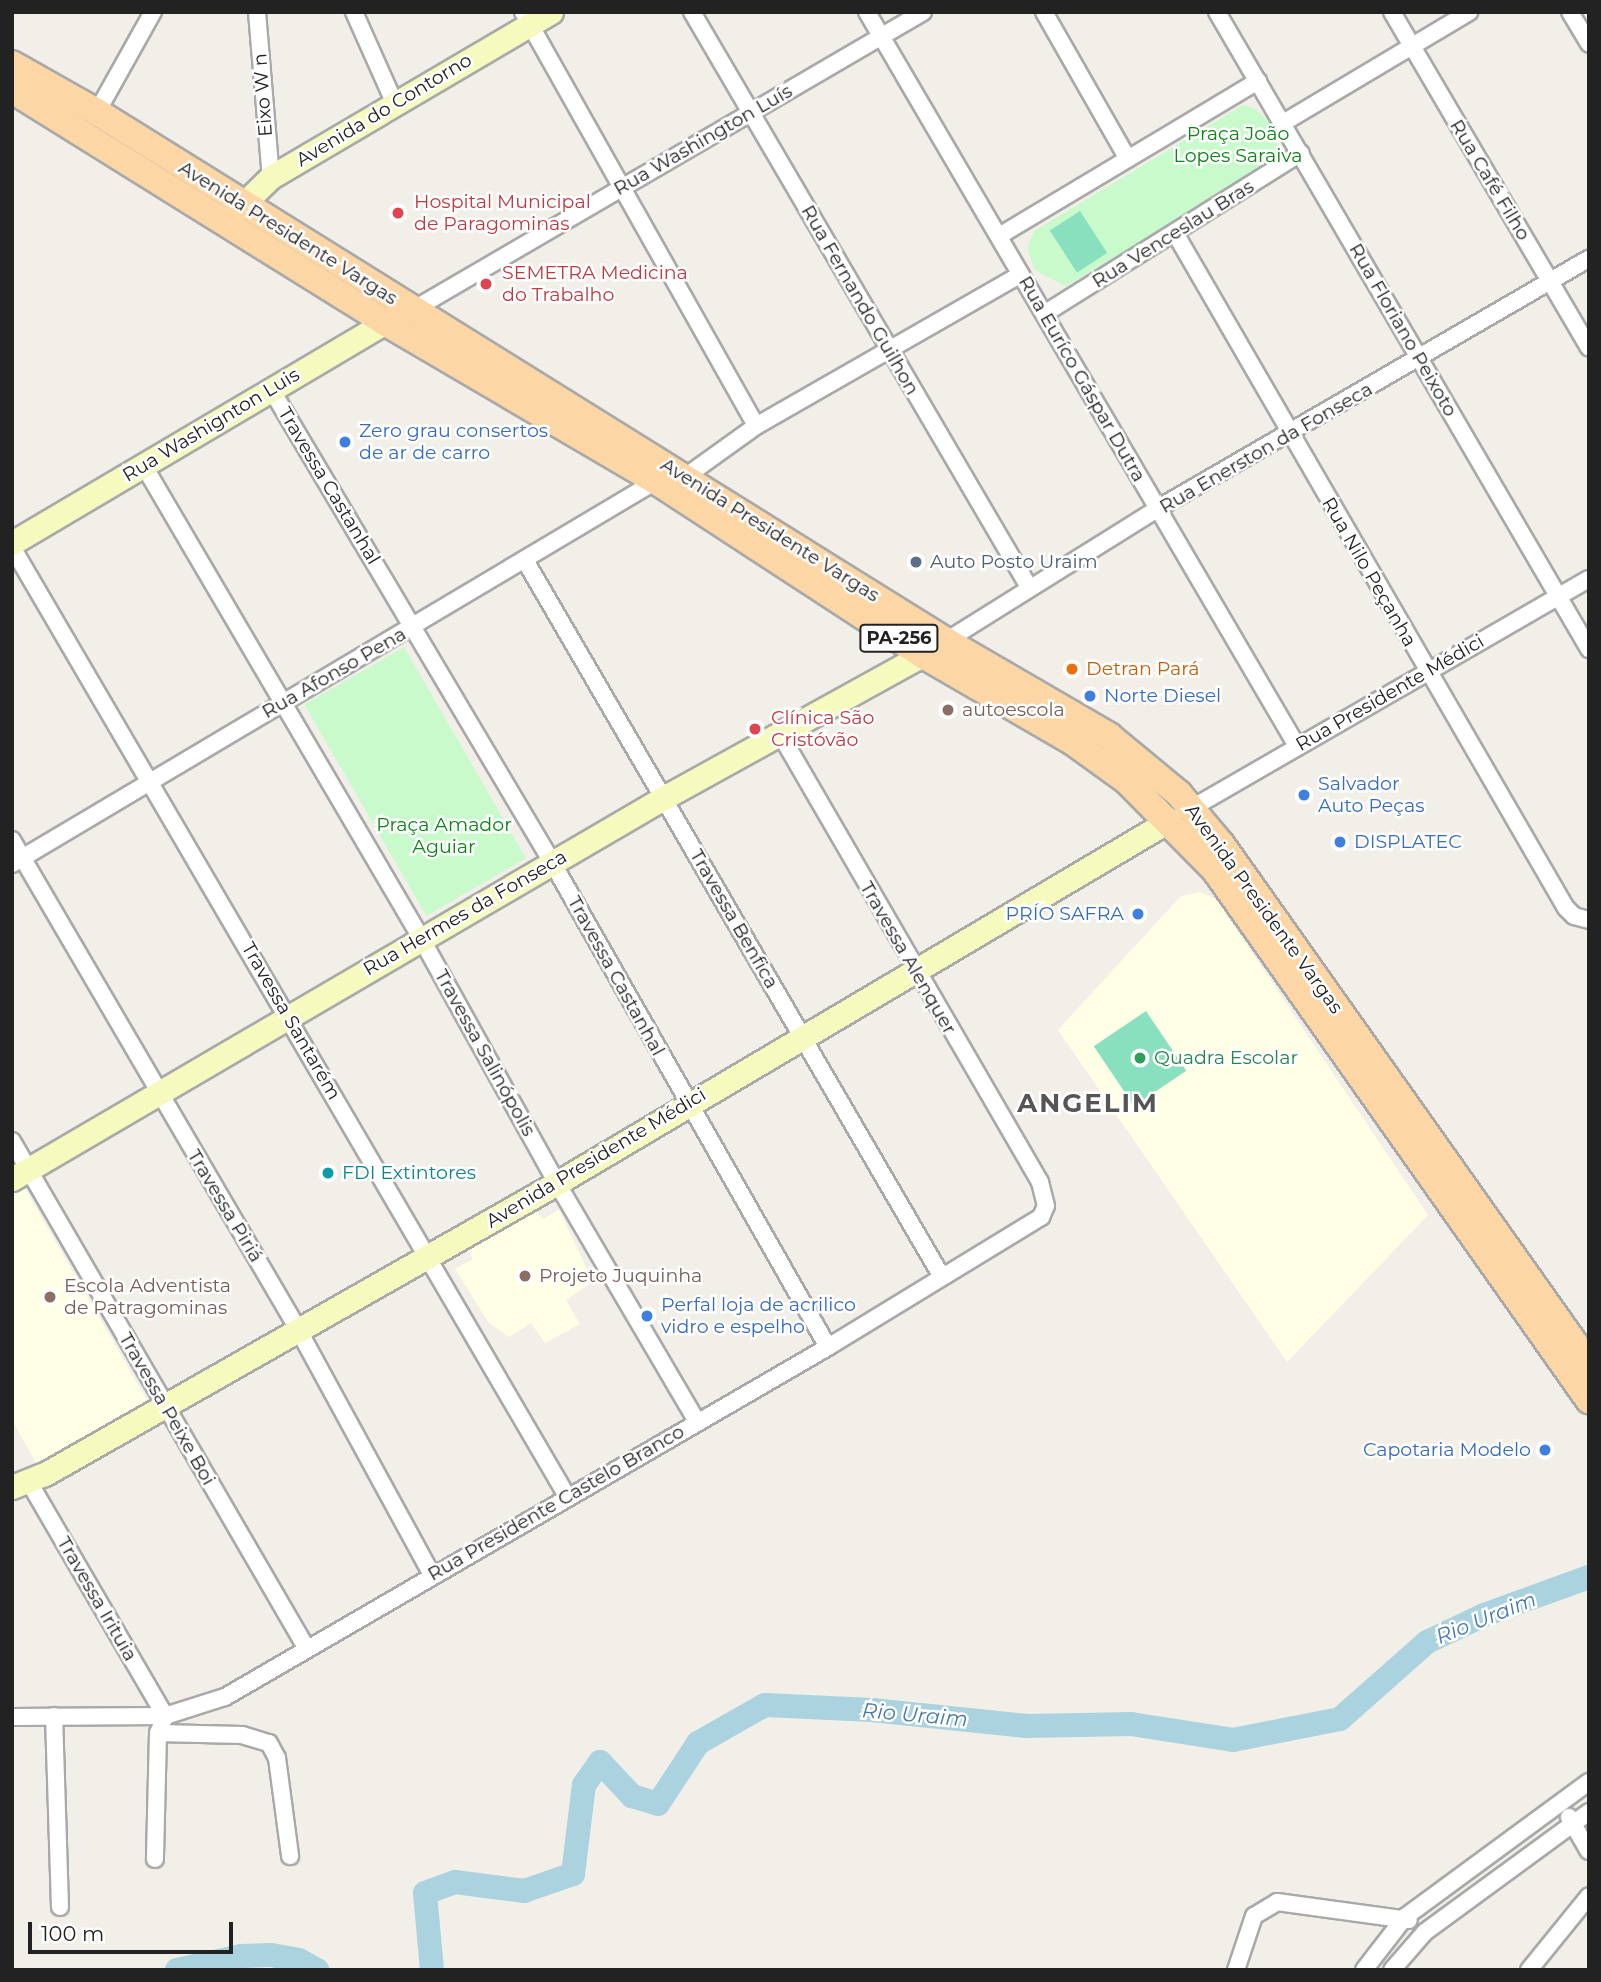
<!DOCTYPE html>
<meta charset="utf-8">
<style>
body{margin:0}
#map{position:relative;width:1601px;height:1982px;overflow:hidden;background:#f2efe9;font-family:Montserrat,sans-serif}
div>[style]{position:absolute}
.education>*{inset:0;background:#ffffe5}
.park>*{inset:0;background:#c8facc;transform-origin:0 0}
.pitch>*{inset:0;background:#88e0be;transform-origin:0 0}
.river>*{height:24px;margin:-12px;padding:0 12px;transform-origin:12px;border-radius:12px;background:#aad3df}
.roads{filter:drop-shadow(2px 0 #a9a9a9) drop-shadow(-2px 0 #a9a9a9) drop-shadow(0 2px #a9a9a9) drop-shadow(0 -2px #a9a9a9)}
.street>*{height:16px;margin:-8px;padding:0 8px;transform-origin:8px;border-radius:8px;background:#fff}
.secondary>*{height:23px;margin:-11.5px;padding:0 11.5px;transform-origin:11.5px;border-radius:11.5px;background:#f7fabf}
.primary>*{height:26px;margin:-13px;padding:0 13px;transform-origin:13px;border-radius:13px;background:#fcd6a4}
.dots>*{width:19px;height:19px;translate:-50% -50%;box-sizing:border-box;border:4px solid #fff;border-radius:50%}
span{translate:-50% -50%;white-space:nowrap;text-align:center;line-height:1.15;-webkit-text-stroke:5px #fff;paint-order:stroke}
.shield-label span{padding:2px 5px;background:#fff;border:2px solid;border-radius:5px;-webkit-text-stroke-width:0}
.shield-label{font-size:18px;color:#222;font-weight:700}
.street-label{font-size:19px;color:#222}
.park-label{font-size:19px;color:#0c8416}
.health-label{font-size:19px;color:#be3a42}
.left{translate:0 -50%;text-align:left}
.shop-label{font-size:19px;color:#366cbe}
.right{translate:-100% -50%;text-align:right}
.service-label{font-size:19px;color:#4e5e75}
.food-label{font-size:19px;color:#c56008}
.education-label{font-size:19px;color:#785e54}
.leisure-label{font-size:19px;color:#27864d}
.culture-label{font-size:19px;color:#0d838f}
.water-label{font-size:21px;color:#4a7aab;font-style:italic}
.district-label{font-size:26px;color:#555;font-weight:700;letter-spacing:2px}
.frame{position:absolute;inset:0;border:14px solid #222;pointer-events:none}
.scale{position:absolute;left:28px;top:1922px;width:205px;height:32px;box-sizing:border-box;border:4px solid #222;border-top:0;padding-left:9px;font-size:21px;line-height:24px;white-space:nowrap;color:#222;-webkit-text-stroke:5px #fff;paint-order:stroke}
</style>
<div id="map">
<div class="education">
<i style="clip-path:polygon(1200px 892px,1216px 899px,1428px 1215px,1287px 1362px,1058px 1030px,1181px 896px)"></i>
<i style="clip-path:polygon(24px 1187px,148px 1402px,36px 1463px,12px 1420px,12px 1192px)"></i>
<i style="clip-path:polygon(536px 1210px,543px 1219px,559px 1210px,593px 1282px,566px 1300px,580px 1324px,545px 1343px,531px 1323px,509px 1337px,489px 1323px,455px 1269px,473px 1259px,468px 1250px)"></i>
</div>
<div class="park">
<i style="clip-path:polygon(1243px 105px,1256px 109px,1277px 130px,1277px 154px,1270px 164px,1066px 286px,1035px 270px,1027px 248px,1034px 231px)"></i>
<i style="left:404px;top:647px;width:244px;height:115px;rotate:60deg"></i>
</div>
<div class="pitch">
<i style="left:1080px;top:211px;width:50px;height:36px;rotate:57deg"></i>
<i style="left:1146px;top:1011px;width:72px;height:63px;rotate:56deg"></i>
</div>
<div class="river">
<i style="left:177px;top:1970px;width:66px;rotate:-12.3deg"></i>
<i style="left:241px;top:1956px;width:30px;rotate:-2deg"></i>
<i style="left:271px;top:1955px;width:28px;rotate:10deg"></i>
<i style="left:299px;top:1960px;width:21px;rotate:29deg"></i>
<i style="left:432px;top:1970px;width:77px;rotate:-95.2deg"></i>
<i style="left:425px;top:1893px;width:32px;rotate:-20deg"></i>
<i style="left:455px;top:1882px;width:70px;rotate:7.4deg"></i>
<i style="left:524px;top:1891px;width:52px;rotate:-19.1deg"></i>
<i style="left:573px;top:1874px;width:90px;rotate:-83deg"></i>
<i style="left:584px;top:1785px;width:28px;rotate:-55deg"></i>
<i style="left:600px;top:1762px;width:47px;rotate:46.7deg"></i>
<i style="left:632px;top:1796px;width:27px;rotate:17deg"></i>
<i style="left:658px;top:1804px;width:73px;rotate:-56.7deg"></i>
<i style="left:698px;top:1743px;width:77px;rotate:-29.6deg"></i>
<i style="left:765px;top:1705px;width:107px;rotate:2.7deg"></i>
<i style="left:872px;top:1710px;width:156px;rotate:5.9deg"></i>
<i style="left:1027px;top:1726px;width:104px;rotate:-1.1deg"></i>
<i style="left:1131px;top:1724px;width:103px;rotate:8.9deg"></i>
<i style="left:1233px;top:1740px;width:109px;rotate:-11.1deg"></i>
<i style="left:1340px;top:1719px;width:116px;rotate:-41.5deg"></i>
<i style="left:1427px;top:1642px;width:63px;rotate:-25.3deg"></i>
<i style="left:1484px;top:1615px;width:112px;rotate:-19.9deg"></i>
</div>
<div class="roads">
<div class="street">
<i style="left:257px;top:12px;width:166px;rotate:85.2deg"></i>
<i style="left:354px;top:12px;width:101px;rotate:66deg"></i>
<i style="left:523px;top:12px;width:475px;rotate:60.6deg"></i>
<i style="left:692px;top:12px;width:666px;rotate:59.63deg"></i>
<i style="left:867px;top:12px;width:851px;rotate:59.64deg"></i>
<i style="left:1044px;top:12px;width:169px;rotate:60.3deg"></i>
<i style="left:1217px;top:12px;width:738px;rotate:59.72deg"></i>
<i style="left:1392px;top:12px;width:389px;rotate:59.6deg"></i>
<i style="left:1570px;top:12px;width:37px;rotate:59deg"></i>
<i style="left:97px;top:112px;width:115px;rotate:-60.8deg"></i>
<i style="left:1283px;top:123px;width:217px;rotate:-30.8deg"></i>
<i style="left:1175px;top:233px;width:780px;rotate:59.92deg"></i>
<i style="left:1566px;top:908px;width:11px;rotate:45deg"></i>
<i style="left:1574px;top:916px;width:16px;rotate:15deg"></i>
<i style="left:999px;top:236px;width:302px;rotate:-30.9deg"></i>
<i style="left:411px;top:311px;width:593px;rotate:-30.28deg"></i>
<i style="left:1044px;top:314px;width:303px;rotate:-32.1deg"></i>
<i style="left:271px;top:389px;width:550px;rotate:59.29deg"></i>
<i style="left:552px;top:862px;width:558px;rotate:60.36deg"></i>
<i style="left:144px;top:466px;width:547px;rotate:59.59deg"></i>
<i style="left:421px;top:938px;width:280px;rotate:61deg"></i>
<i style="left:557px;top:1183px;width:277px;rotate:59.6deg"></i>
<i style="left:685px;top:477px;width:87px;rotate:-35.7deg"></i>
<i style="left:756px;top:426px;width:305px;rotate:-29.8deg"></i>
<i style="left:12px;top:547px;width:1099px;rotate:59.68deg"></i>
<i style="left:526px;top:562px;width:827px;rotate:59.81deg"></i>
<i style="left:946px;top:641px;width:249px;rotate:-32deg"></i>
<i style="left:1157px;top:509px;width:499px;rotate:-30.1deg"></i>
<i style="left:1192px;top:808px;width:458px;rotate:-30deg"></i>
<i style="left:12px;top:840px;width:569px;rotate:59.69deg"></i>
<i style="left:299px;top:1331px;width:278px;rotate:61.4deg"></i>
<i style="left:12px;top:864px;width:749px;rotate:-30.74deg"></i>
<i style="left:12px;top:1141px;width:587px;rotate:59.86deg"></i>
<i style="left:29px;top:1482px;width:271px;rotate:59.8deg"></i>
<i style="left:165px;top:1716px;width:18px;rotate:112deg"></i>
<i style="left:158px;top:1733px;width:126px;rotate:91.4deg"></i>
<i style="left:54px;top:1716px;width:191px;rotate:88.2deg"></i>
<i style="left:12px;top:1717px;width:153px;rotate:-0.4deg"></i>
<i style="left:165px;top:1716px;width:63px;rotate:-17.6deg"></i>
<i style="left:225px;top:1697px;width:697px;rotate:-30.13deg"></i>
<i style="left:828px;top:1347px;width:250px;rotate:-31.4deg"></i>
<i style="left:1041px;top:1217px;width:12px;rotate:-66deg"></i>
<i style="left:1046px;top:1206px;width:25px;rotate:-104deg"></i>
<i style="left:1040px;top:1182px;width:520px;rotate:-120.11deg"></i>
<i style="left:158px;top:1733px;width:84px;rotate:1.4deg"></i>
<i style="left:242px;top:1735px;width:28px;rotate:17deg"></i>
<i style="left:269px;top:1743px;width:17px;rotate:62deg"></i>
<i style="left:277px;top:1758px;width:99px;rotate:82.4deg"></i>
<i style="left:1569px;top:1817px;width:39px;rotate:60deg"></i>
<i style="left:1236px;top:1970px;width:57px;rotate:-71.6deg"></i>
<i style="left:1254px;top:1916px;width:27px;rotate:-31deg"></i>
<i style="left:1277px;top:1902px;width:133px;rotate:7.8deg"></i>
<i style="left:1364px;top:1970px;width:67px;rotate:-52.3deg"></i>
<i style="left:1405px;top:1917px;width:228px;rotate:-36.3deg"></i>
<i style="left:1392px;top:1970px;width:50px;rotate:-49deg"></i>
<i style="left:1425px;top:1932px;width:203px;rotate:-36.2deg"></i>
<i style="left:1529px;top:1970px;width:95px;rotate:-51deg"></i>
</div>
<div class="secondary">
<i style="left:232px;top:215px;width:54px;rotate:-44.3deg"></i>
<i style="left:271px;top:177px;width:325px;rotate:-30.5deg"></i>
<i style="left:12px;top:543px;width:448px;rotate:-30.6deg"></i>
<i style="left:12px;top:1179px;width:757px;rotate:-30.33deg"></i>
<i style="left:665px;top:797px;width:308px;rotate:-28.9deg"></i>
<i style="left:12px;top:1487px;width:35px;rotate:-22deg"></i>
<i style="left:45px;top:1474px;width:589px;rotate:-29.61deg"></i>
<i style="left:557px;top:1183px;width:712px;rotate:-30.63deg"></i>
</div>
<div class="primary">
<i style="left:12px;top:64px;width:98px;rotate:29.5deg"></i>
<i style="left:97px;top:112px;width:1000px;rotate:31.93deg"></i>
<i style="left:946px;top:641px;width:189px;rotate:30.2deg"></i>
<i style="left:1109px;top:736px;width:91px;rotate:39.6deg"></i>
<i style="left:1179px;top:794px;width:65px;rotate:50deg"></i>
<i style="left:1221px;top:844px;width:637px;rotate:54.71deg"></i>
<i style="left:12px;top:90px;width:437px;rotate:31.9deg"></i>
<i style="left:383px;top:321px;width:316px;rotate:30.4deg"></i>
<i style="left:656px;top:481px;width:319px;rotate:33.1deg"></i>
<i style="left:923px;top:655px;width:173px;rotate:30.1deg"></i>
<i style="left:1073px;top:742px;width:67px;rotate:35.8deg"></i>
<i style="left:1127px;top:781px;width:125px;rotate:45.3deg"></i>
<i style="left:1215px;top:870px;width:649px;rotate:54.79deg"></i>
</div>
</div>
<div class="dots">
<i style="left:398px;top:213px;background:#e0444e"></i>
<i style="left:486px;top:284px;background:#e0444e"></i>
<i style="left:345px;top:442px;background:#3f7fe0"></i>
<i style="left:916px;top:562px;background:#5c6f8a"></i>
<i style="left:1072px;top:669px;background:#e8710a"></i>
<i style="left:1090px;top:696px;background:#3f7fe0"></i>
<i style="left:948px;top:710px;background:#8d6e63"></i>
<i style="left:755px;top:729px;background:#e0444e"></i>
<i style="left:1304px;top:795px;background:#3f7fe0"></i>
<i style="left:1340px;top:842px;background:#3f7fe0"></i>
<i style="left:1138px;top:914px;background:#3f7fe0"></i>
<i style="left:1140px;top:1058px;background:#2e9e5b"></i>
<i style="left:328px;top:1173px;background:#0f9aa8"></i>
<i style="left:525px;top:1276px;background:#8d6e63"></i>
<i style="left:50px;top:1297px;background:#8d6e63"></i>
<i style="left:647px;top:1316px;background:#3f7fe0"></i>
<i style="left:1545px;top:1450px;background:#3f7fe0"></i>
</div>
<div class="shield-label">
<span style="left:899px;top:638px">PA-256</span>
</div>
<div class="street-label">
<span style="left:263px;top:95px;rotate:-94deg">Eixo W n</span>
<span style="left:384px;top:110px;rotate:-31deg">Avenida do Contorno</span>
<span style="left:703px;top:140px;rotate:-30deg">Rua Washington Luís</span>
<span style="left:1490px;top:180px;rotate:59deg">Rua Café Filho</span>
<span style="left:288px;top:233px;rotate:32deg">Avenida Presidente Vargas</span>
<span style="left:1173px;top:234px;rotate:-32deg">Rua Venceslau Bras</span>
<span style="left:860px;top:300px;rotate:60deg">Rua Fernando Guilhon</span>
<span style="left:1403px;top:330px;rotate:60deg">Rua Floriano Peixoto</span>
<span style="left:1082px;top:379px;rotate:60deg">Rua Euríco Gáspar Dutra</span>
<span style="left:211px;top:425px;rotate:-31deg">Rua Washignton Luis</span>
<span style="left:1266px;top:448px;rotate:-30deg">Rua Enerston da Fonseca</span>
<span style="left:329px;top:486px;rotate:59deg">Travessa Castanhal</span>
<span style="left:770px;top:530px;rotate:32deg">Avenida Presidente Vargas</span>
<span style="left:1369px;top:572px;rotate:60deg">Rua Nilo Peçanha</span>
<span style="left:334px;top:673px;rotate:-30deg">Rua Afonso Pena</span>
<span style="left:1390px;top:693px;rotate:-30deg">Rua Presidente Médici</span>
<span style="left:1264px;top:909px;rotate:54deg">Avenida Presidente Vargas</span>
<span style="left:465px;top:913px;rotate:-30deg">Rua Hermes da Fonseca</span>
<span style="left:734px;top:919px;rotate:60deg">Travessa Benfica</span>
<span style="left:908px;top:958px;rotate:60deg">Travessa Alenquer</span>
<span style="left:616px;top:976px;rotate:61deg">Travessa Castanhal</span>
<span style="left:291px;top:1021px;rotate:60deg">Travessa Santarém</span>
<span style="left:485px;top:1053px;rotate:61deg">Travessa Salinópolis</span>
<span style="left:596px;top:1158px;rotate:-31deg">Avenida Presidente Médici</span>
<span style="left:225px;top:1206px;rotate:59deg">Travessa Piriá</span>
<span style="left:167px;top:1409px;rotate:60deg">Travessa Peixe Boi</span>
<span style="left:556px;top:1503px;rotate:-30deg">Rua Presidente Castelo Branco</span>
<span style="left:97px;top:1599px;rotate:60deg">Travessa Irituia</span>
</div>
<div class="park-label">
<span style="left:1238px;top:145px">Praça João<br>Lopes Saraiva</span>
<span style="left:444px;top:836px">Praça Amador<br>Aguiar</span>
</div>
<div class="health-label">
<span class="left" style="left:414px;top:213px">Hospital Municipal<br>de Paragominas</span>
<span class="left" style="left:502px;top:284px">SEMETRA Medicina<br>do Trabalho</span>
<span class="left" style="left:771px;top:729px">Clínica São<br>Cristóvão</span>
</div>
<div class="shop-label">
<span class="left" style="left:359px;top:442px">Zero grau consertos<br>de ar de carro</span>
<span class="left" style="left:1104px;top:696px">Norte Diesel</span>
<span class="left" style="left:1318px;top:795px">Salvador<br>Auto Peças</span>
<span class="left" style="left:1354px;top:842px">DISPLATEC</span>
<span class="right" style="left:1124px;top:914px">PRÍO SAFRA</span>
<span class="left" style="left:661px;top:1316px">Perfal loja de acrilico<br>vidro e espelho</span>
<span class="right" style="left:1531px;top:1450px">Capotaria Modelo</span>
</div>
<div class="service-label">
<span class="left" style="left:930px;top:562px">Auto Posto Uraim</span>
</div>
<div class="food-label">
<span class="left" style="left:1086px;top:669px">Detran Pará</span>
</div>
<div class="education-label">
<span class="left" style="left:962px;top:710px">autoescola</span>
<span class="left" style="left:539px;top:1276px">Projeto Juquinha</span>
<span class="left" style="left:64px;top:1297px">Escola Adventista<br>de Patragominas</span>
</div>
<div class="leisure-label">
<span class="left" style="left:1154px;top:1058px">Quadra Escolar</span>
</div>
<div class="culture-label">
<span class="left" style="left:342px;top:1173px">FDI Extintores</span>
</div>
<div class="water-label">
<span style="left:1486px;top:1618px;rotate:-22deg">Rio Uraim</span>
<span style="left:915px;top:1715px;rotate:5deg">Rio Uraim</span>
</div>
<div class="district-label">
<span style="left:1088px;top:1104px">ANGELIM</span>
</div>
<div class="frame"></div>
<div class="scale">100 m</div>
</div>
